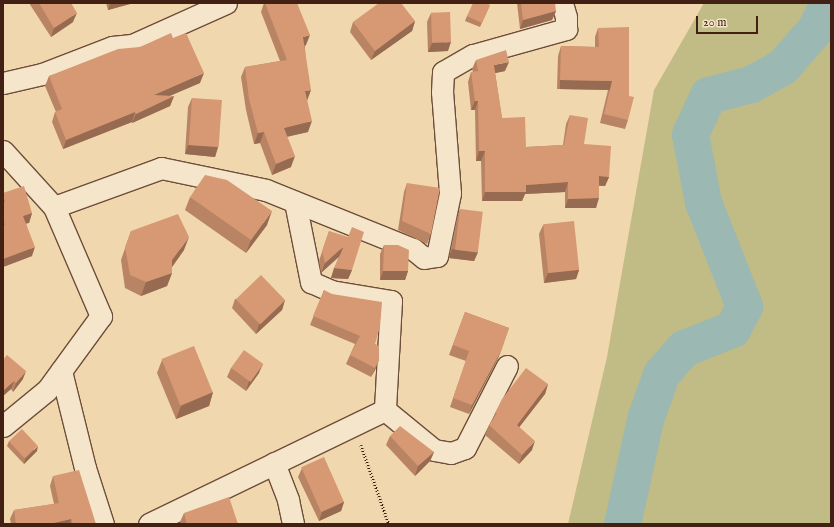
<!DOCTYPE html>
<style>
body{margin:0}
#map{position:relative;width:834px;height:527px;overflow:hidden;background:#f0d7ad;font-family:"IM FELL English",serif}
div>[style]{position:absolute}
.green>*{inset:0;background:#c1bc85}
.river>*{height:37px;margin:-18.5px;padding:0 18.5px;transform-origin:18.5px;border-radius:18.5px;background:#9cb8b2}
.path>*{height:2.5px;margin-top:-1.25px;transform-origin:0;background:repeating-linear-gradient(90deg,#422014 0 1px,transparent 0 3px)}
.roads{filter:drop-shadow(1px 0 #6e4e3a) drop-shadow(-1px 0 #6e4e3a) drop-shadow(0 1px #6e4e3a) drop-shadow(0 -1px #6e4e3a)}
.minor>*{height:21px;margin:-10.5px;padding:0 10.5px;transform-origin:10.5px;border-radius:10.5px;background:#f5e5ca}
.wall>*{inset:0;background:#b88464}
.shaded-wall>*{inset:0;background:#966b51;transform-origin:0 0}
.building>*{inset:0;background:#d69974;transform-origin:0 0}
span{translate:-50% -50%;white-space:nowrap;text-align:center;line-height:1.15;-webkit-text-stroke:4px #f5e5ca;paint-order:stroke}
.frame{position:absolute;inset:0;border:4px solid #422014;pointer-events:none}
.scale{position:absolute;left:696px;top:16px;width:62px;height:18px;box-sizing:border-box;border:2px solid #422014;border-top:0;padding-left:5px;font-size:12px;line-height:14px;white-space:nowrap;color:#422014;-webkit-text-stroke:3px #f5e5ca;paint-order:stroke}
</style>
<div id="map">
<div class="green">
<i style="clip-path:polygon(704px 3px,831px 3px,831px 524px,568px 524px,607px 357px,654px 90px)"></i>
</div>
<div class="river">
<i style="left:622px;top:524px;width:107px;rotate:-77.6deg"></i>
<i style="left:645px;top:419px;width:48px;rotate:-70.4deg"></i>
<i style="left:661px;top:374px;width:35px;rotate:-49deg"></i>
<i style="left:684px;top:348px;width:52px;rotate:-21.6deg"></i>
<i style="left:732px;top:329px;width:26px;rotate:-62deg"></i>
<i style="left:744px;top:306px;width:112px;rotate:-111.5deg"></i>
<i style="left:703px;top:202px;width:69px;rotate:-100.8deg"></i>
<i style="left:690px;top:134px;width:43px;rotate:-65.2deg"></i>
<i style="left:708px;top:95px;width:44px;rotate:-14.3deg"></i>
<i style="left:751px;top:84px;width:35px;rotate:-29deg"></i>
<i style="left:782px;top:67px;width:50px;rotate:-49deg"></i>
<i style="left:815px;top:29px;width:29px;rotate:-63deg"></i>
</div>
<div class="path">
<i style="left:361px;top:445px;width:84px;rotate:70.5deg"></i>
</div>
<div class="roads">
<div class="minor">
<i style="left:3px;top:83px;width:40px;rotate:-13deg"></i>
<i style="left:42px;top:74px;width:75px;rotate:-21.1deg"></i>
<i style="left:112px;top:47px;width:20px;rotate:-6deg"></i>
<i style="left:132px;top:45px;width:103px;rotate:-24.1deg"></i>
<i style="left:3px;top:151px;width:76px;rotate:47.7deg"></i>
<i style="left:54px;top:207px;width:119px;rotate:66.7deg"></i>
<i style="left:101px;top:316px;width:92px;rotate:126.1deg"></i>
<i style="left:47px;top:390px;width:57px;rotate:140.7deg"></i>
<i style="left:295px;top:202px;width:82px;rotate:78.7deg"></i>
<i style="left:311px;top:282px;width:22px;rotate:24deg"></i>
<i style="left:331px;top:291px;width:61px;rotate:9.5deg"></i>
<i style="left:391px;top:301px;width:109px;rotate:93.2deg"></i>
<i style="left:54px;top:207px;width:114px;rotate:-20deg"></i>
<i style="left:161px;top:168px;width:107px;rotate:11.8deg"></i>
<i style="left:266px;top:190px;width:158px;rotate:21.9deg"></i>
<i style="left:413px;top:249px;width:14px;rotate:39deg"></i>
<i style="left:424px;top:258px;width:13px;rotate:-9deg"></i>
<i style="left:437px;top:256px;width:64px;rotate:-78.3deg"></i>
<i style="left:450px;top:193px;width:101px;rotate:-94.5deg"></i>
<i style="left:442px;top:92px;width:20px;rotate:-87deg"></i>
<i style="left:443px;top:72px;width:34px;rotate:-30deg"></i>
<i style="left:473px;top:55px;width:97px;rotate:-15.6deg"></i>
<i style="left:566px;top:29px;width:12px;rotate:-90deg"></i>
<i style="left:566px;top:17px;width:15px;rotate:-106deg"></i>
<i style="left:61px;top:371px;width:100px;rotate:76.1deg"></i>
<i style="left:85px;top:468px;width:59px;rotate:72.2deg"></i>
<i style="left:385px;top:410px;width:63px;rotate:39.2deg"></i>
<i style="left:434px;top:450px;width:17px;rotate:10deg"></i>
<i style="left:451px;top:453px;width:15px;rotate:-20deg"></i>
<i style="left:465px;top:448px;width:92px;rotate:-62.9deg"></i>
<i style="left:274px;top:463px;width:40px;rotate:69deg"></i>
<i style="left:288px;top:500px;width:25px;rotate:78deg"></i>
<i style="left:149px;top:524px;width:262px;rotate:-25.8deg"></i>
</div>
</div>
<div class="wall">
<i style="clip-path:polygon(29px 3px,71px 3px,73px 22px,51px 37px)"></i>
<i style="clip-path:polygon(106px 3px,131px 3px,130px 4px,108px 10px)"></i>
<i style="clip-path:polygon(264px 3px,297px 3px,306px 45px,305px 46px,307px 101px,308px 132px,287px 137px,291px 167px,272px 175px,260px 143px,254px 144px,246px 110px,241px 77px,245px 67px,280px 61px,261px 12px)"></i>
<i style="clip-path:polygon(517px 3px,521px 3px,556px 11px,552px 20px,520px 29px)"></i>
<i style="clip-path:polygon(490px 5px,480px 27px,465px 21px,467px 16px)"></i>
<i style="clip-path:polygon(431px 13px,448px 51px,428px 52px,427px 22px)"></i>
<i style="clip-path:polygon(415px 21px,412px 31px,371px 60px,350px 32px,353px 22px)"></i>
<i style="clip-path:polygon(598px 28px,628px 120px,625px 129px,600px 123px,608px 90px,557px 89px,558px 56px,561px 46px,595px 47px,595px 37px)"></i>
<i style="clip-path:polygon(173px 38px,200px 83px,169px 96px,174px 96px,170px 106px,132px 123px,132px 122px,63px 149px,52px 122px,55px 112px,56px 112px,45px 86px,49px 76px,140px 47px)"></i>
<i style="clip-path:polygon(476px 60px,505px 71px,495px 73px,502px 118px,526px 147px,563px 145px,566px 124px,570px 115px,584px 144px,609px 177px,605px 186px,599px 186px,596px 208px,565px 208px,565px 192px,525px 194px,522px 201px,482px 201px,481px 161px,476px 161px,475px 110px,471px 110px,468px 82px,471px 72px,473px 72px,472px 69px)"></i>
<i style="clip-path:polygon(192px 98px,218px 147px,215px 157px,185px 154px,188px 107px)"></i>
<i style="clip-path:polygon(407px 183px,431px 234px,427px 244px,398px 230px,404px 192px)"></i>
<i style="clip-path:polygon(3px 193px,32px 213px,29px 223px,26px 223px,32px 256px,3px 267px)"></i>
<i style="clip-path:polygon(190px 197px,267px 225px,246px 253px,185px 210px)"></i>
<i style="clip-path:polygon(460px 209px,478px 252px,474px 261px,449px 258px,457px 218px)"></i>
<i style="clip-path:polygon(543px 225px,579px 270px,576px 279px,544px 283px,539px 234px)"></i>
<i style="clip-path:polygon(131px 231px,184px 250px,172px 267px,172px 273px,167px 286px,141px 296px,125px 288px,121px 260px)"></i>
<i style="clip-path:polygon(329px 231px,352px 270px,348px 279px,331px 278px,339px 256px,321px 273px,319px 261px)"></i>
<i style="clip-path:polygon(384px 245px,408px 271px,405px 280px,380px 280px,380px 254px)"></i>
<i style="clip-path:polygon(324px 290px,375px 344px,379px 360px,375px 370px,371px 377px,346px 364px,350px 355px,355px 344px,310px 325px)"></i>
<i style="clip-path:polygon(235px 299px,285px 300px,282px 310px,256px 334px,232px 308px)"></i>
<i style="clip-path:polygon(465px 312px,509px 328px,498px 358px,469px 414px,450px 407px,466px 361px,449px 355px)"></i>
<i style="clip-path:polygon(3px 360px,23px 379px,13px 392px,11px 389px,3px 396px)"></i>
<i style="clip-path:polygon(162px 360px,213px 392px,209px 406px,176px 419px,157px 373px)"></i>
<i style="clip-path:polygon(231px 368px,259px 373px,246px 391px,227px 377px)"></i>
<i style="clip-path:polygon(548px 384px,545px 394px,519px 427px,532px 450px,519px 464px,485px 435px,489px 425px,493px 419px,495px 413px)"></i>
<i style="clip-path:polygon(390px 436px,434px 452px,430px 461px,415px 476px,386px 445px)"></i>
<i style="clip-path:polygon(9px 441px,37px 451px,24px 464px,7px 446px)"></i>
<i style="clip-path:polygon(302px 468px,344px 502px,341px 511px,319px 521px,298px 477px)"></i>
<i style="clip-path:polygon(53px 476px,96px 524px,11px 524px,10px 519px,14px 510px,54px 504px,50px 486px)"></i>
<i style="clip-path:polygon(184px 513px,238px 524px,181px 524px,180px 522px)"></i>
</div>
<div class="shaded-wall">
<i style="clip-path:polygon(110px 3px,131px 3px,130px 4px,108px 10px)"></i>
<i style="clip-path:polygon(556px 11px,552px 20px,520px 29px,523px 20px)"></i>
<i style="clip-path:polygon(77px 13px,73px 22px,51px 37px,54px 28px)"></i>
<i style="clip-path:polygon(415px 21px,412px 31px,371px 60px,375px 51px)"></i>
<i style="clip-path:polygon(310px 35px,306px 45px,299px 48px,303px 37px)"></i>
<i style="clip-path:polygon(451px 42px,448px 51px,428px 52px,432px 43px)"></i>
<i style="clip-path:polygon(509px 62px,505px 71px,491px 74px,494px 65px)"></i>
<i style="clip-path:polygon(204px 73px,200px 83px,151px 104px,154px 95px)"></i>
<i style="left:560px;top:80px;width:52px;height:9px;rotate:1deg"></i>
<i style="clip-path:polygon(311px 90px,307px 101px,305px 91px)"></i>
<i style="clip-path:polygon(174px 96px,170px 106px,132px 123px,136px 114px)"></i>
<i style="clip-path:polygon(475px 101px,478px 101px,475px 110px,471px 110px)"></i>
<i style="clip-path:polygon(135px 112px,132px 122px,63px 149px,66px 140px)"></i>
<i style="clip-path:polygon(312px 121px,308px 132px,280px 138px,284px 128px)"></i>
<i style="clip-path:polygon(264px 132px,260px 143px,254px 144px,258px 133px)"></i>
<i style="clip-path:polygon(188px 145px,218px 147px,215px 157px,185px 154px)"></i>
<i style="clip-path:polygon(479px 151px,485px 151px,481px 161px,476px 161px)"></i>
<i style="clip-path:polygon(295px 156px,291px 167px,272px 175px,276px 164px)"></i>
<i style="clip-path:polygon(599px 176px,609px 177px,605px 186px,595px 185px)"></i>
<i style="clip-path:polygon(568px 182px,565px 192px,525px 194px,522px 201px,482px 201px,485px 192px,526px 185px)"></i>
<i style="clip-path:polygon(599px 198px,596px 208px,565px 208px,568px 199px)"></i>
<i style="clip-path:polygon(272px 211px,267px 225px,246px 253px,251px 240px)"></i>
<i style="clip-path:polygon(32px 213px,29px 223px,20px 225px,23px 216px)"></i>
<i style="clip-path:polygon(189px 237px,184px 250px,167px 274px,172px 260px)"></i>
<i style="clip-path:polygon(344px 246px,341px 255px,321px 273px,325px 263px)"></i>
<i style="clip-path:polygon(35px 247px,32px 256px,3px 267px,3px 259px)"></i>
<i style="clip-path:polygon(452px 249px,478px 252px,474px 261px,449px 258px)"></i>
<i style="clip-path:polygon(334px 268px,352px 270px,348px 279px,331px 278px)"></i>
<i style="clip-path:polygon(579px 270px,576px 279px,544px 283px,548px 273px)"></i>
<i style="clip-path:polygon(383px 271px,408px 271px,405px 280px,380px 280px)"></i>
<i style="clip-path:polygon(172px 273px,167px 286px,141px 296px,146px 282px)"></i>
<i style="clip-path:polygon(285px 300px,282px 310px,256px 334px,259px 324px)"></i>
<i style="clip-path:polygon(502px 349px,498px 358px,469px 414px,472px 405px)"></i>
<i style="clip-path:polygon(379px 360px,375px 370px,371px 377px,375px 368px)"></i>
<i style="clip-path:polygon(263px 364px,259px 373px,246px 391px,249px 381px)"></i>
<i style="clip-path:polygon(26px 371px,23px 379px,13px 392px,16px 383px)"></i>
<i style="clip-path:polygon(14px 381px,11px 389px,3px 396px,3px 391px)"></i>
<i style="clip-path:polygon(548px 384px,545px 394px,514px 434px,517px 425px)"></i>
<i style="clip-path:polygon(213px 392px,209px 406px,176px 419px,181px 406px)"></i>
<i style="clip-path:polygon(535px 441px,532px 450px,519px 464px,522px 455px)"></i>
<i style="clip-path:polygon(38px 446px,37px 451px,24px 464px,25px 459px)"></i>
<i style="clip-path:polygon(434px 452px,430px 461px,415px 476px,418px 466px)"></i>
<i style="clip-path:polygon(344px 502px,341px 511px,319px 521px,322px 512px)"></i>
<i style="clip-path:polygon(71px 519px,70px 524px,49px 524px)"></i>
</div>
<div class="building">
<i style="clip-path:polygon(39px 3px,71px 3px,77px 13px,54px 28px)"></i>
<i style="clip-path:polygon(265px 3px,297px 3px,310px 35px,303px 37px,311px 90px,305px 91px,312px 121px,284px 128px,295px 156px,276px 164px,264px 132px,258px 133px,249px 99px,245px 67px,287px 60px)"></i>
<i style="clip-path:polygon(379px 3px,401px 3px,415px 21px,375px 51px,353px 22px)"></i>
<i style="clip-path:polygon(473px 3px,486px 3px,490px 5px,482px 23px,467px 16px)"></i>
<i style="clip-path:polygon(521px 3px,555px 3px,556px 11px,523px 20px)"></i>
<i style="left:450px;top:12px;width:30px;height:19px;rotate:88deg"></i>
<i style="clip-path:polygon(629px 27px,629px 96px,634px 97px,628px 120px,604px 114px,612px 81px,560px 80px,561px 46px,599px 47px,598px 28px)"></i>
<i style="clip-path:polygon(171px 33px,173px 38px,186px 33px,204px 73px,154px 95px,174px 96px,136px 114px,135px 112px,66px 140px,55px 112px,62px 109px,49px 76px,118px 49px,140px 47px)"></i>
<i style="clip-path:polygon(506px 50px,509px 62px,494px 65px,502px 118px,525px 117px,526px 147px,564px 145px,570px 115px,588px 118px,584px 144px,611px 146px,609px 177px,599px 176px,599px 198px,568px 199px,568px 182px,526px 185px,526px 192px,485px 192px,485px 151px,479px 151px,478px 101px,475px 101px,471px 72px,478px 71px,476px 60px)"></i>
<i style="left:192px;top:98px;width:30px;height:47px;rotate:4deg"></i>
<i style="clip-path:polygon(205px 175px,227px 180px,272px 211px,251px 240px,190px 197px)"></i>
<i style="clip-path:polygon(407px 183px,440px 188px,431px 234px,402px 221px)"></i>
<i style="clip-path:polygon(24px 186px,32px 213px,23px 216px,35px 247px,3px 259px,3px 225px,5px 225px,3px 219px,3px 203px,5px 202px,3px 195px,3px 193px)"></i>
<i style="left:460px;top:209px;width:23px;height:41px;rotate:7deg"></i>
<i style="clip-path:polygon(178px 214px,189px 237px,172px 260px,172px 273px,146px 282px,130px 275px,125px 247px,131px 231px)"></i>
<i style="left:574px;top:221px;width:49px;height:31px;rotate:84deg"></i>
<i style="clip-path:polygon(352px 227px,364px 232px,352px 270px,334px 268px,344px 246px,325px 263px,322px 251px,329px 231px,348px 237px)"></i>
<i style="clip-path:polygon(384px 245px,398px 245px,409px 250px,408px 271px,383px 271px)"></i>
<i style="left:261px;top:275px;width:35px;height:35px;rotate:46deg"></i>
<i style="clip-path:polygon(324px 290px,332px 294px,382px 302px,380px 327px,375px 344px,379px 346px,379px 360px,375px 368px,350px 355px,360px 336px,313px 316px)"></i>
<i style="clip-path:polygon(465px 312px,509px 328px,502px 349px,472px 405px,453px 398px,469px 351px,453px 345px)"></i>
<i style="left:194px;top:346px;width:50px;height:35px;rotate:68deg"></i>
<i style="left:244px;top:350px;width:24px;height:22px;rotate:36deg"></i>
<i style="clip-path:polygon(7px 355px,26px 371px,16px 383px,14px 381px,3px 391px,3px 360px)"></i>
<i style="clip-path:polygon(526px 368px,548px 384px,517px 425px,535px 441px,522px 455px,489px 425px,497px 413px,495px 413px,502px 399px)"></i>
<i style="clip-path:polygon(400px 426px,434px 452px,418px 466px,390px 436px)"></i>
<i style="left:22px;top:429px;width:23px;height:18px;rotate:47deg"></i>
<i style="left:324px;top:457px;width:49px;height:25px;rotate:66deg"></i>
<i style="clip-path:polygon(79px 470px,96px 524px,73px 524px,71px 519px,49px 524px,16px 524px,14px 510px,59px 503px,53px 476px)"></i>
<i style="clip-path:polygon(229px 497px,238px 524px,187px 524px,184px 513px)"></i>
</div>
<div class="frame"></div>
<div class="scale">20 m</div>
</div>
